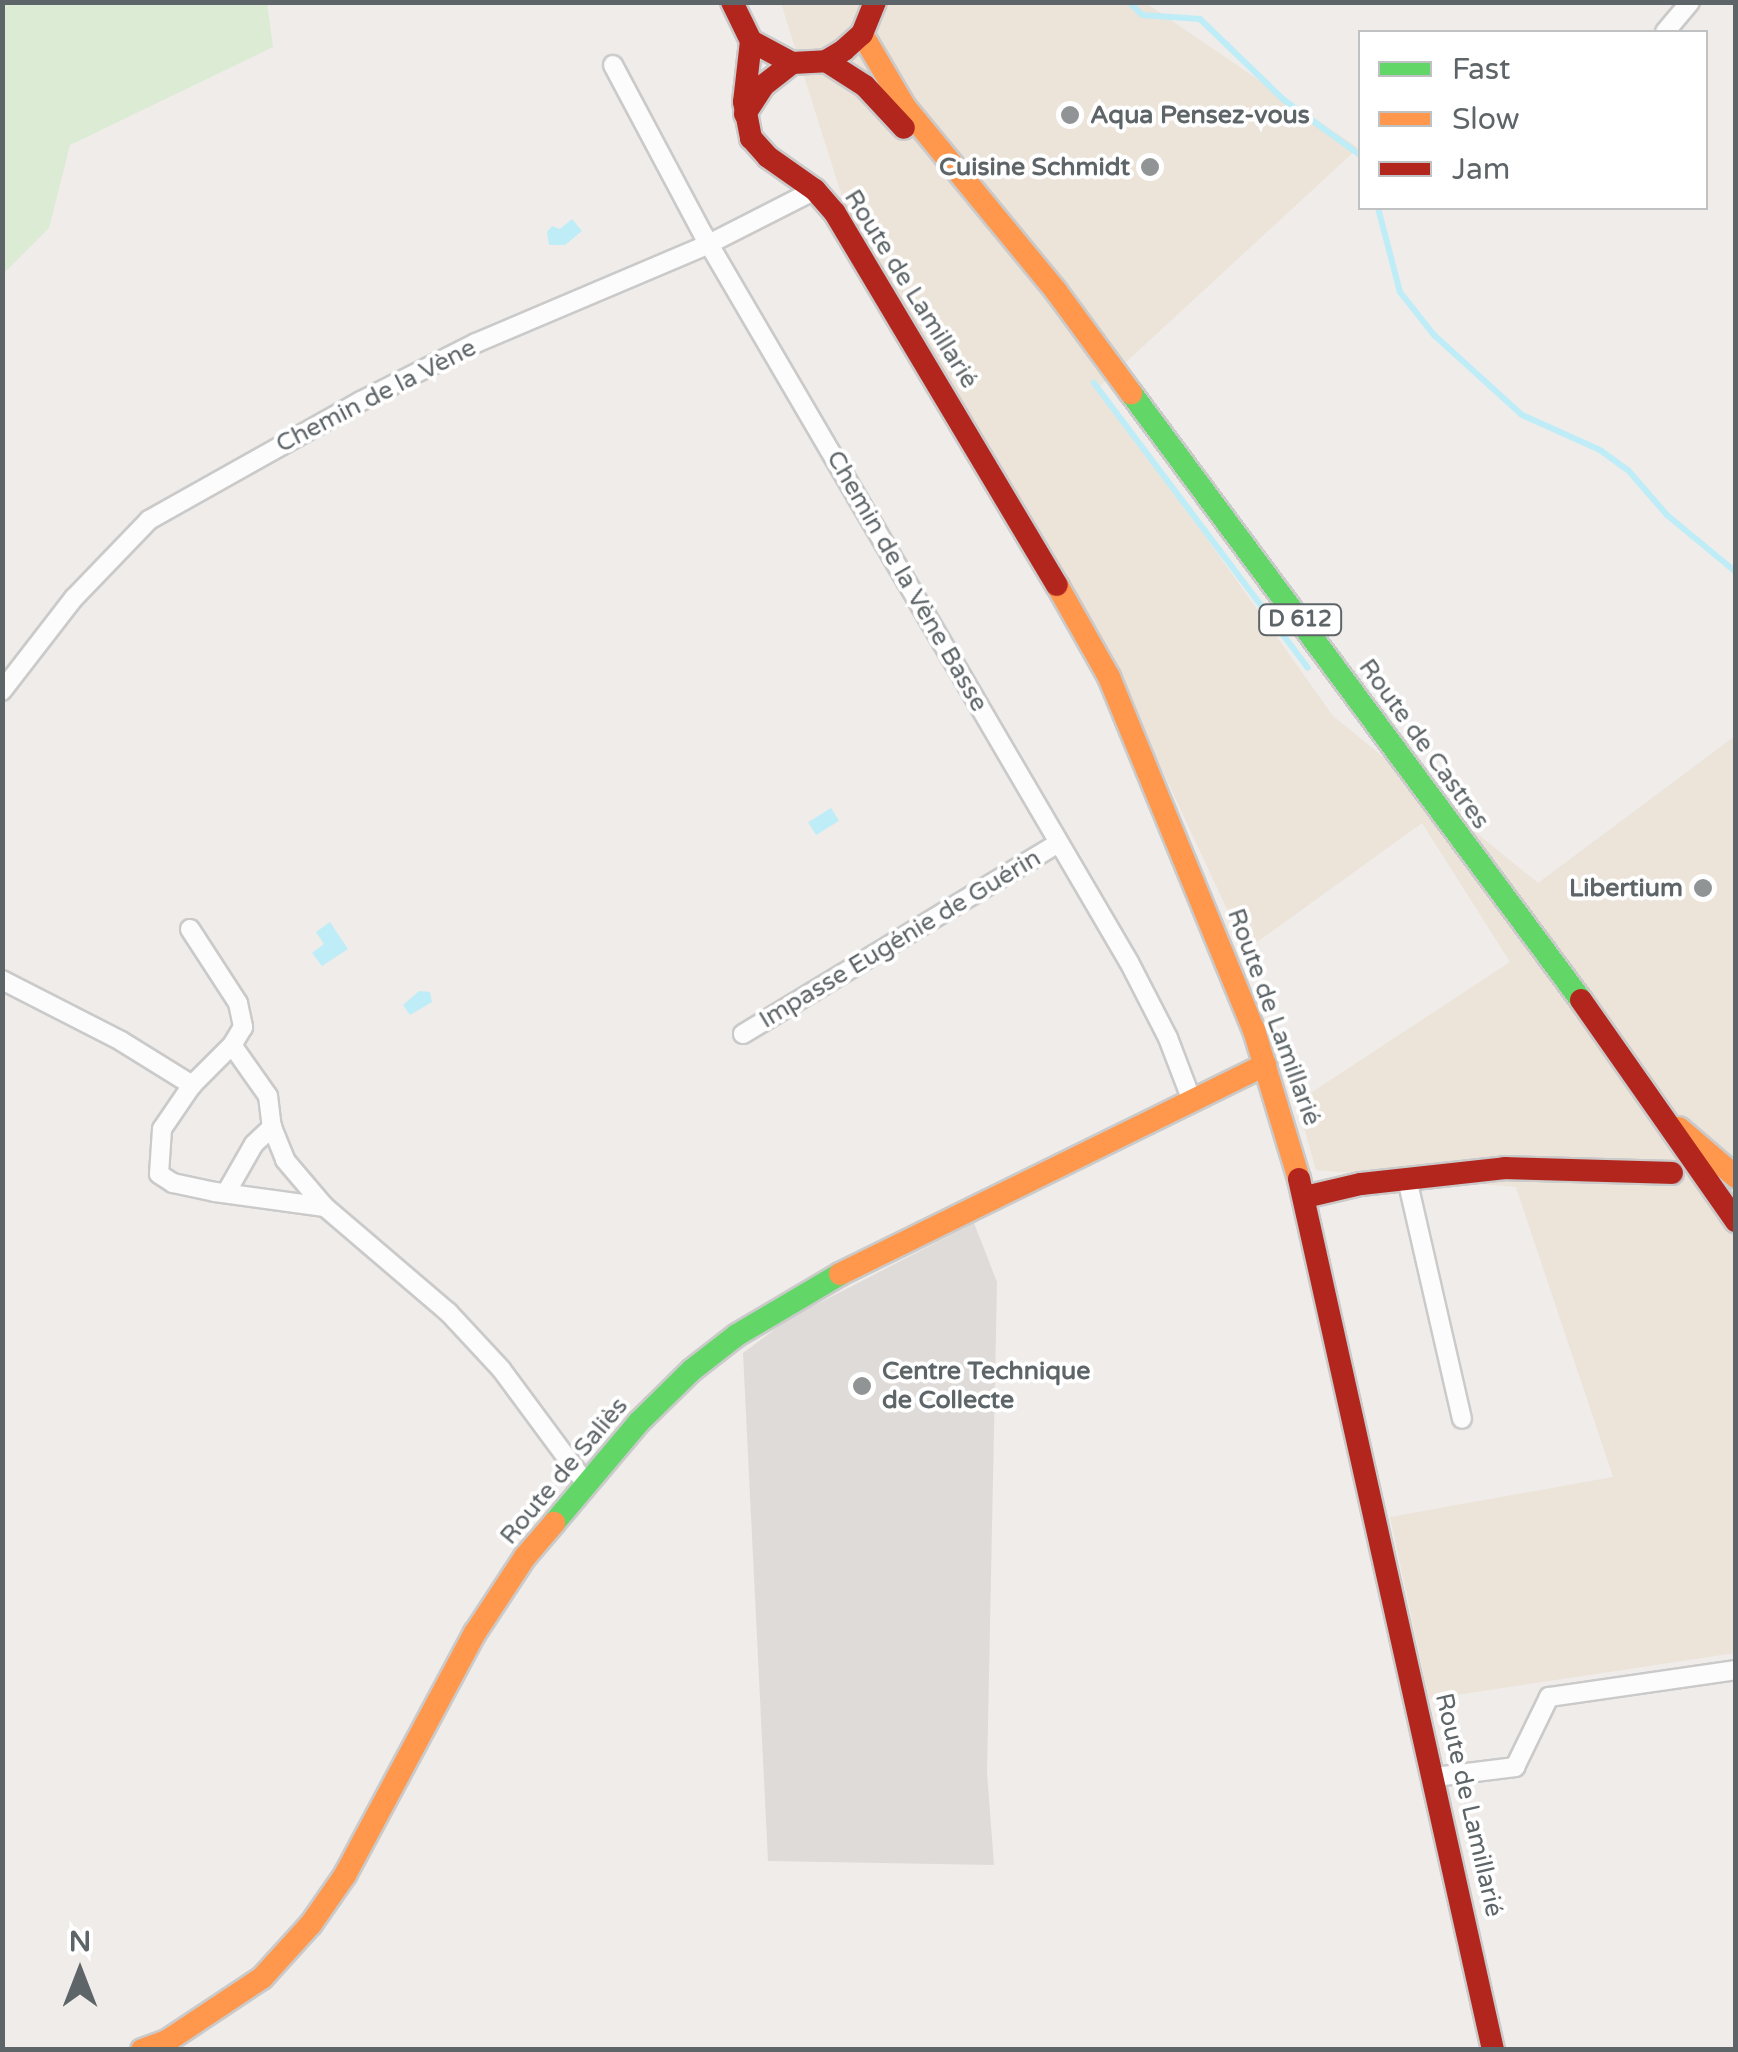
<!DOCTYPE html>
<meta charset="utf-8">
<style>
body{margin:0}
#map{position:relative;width:1738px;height:2052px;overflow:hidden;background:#efece9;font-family:"Varela Round",sans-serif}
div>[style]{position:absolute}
.commercial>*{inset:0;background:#ece3d9}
.industrial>*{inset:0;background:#dfdbd9}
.green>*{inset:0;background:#dcebd4}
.water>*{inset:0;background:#beedf8;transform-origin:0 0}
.stream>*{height:6px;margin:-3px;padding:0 3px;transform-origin:3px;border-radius:3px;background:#beedf8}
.roads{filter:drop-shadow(2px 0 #cacaca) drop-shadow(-2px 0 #cacaca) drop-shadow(0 2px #cacaca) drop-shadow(0 -2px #cacaca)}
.street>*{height:18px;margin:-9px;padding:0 9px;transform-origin:9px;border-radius:9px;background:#fdfcfc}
.fast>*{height:22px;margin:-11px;padding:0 11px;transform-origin:11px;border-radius:11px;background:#63d668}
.slow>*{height:22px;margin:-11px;padding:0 11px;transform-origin:11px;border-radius:11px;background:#ff974d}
.jam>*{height:22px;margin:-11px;padding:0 11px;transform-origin:11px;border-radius:11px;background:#b3261e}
.dots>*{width:28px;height:28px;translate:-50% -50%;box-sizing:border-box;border:5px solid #fff;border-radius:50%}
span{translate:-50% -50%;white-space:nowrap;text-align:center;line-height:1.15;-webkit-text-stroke:8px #fff;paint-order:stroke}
.shield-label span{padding:2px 8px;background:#fff;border:2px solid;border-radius:8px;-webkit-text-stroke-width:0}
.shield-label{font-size:22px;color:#5e6568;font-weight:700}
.poi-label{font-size:25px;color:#5e6568;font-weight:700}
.left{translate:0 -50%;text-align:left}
.right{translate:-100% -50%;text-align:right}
.street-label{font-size:25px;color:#5e6568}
.frame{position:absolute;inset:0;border:5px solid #5e6568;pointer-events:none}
.legend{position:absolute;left:1358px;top:30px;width:350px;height:180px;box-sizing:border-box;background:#fff;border:2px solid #bfc1c3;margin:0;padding:12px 18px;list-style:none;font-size:30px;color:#5e6568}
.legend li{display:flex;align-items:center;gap:20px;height:50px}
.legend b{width:50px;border:2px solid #bfc1c3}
.north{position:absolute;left:30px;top:1922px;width:100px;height:100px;-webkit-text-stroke:8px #fff;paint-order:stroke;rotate:0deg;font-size:28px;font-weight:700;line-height:40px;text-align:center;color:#5e6568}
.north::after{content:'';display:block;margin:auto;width:35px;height:45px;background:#5e6568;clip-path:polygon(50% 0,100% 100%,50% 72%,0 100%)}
</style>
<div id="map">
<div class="commercial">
<i style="clip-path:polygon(781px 3px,1146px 3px,1358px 148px,1099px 387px,1333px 716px,1538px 883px,1735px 736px,1735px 1653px,1429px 1699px,1390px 1517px,1613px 1477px,1516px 1187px,1316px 1170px,1297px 1102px,1510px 962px,1422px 823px,1246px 950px,1109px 656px,845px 206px)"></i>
</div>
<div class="industrial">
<i style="clip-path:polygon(974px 1223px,997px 1282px,987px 1772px,994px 1865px,768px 1861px,743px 1353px,788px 1319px)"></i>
</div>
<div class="green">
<i style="clip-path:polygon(3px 2px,267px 3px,273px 47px,70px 145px,49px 228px,3px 274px)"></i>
</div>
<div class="water">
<i style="clip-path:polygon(572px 219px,582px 231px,565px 245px,549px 245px,547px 232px,552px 226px,560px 229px)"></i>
<i style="left:831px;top:808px;width:15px;height:27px;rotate:58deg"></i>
<i style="clip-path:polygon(330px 922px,348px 949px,322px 966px,312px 953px,324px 944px,316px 932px)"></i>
<i style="clip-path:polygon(419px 991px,430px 992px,432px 1002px,410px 1015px,403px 1005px)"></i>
</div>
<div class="stream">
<i style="left:1129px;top:2px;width:18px;rotate:45deg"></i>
<i style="left:1142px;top:15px;width:58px;rotate:3.9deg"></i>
<i style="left:1200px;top:19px;width:117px;rotate:44deg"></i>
<i style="left:1284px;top:100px;width:94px;rotate:35.9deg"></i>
<i style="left:1378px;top:208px;width:87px;rotate:75.3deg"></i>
<i style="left:1400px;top:292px;width:55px;rotate:51.7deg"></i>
<i style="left:1434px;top:335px;width:119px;rotate:42.3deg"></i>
<i style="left:1522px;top:415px;width:85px;rotate:24.2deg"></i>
<i style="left:1600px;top:450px;width:34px;rotate:36deg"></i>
<i style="left:1628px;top:470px;width:60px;rotate:49.1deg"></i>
<i style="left:1667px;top:515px;width:89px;rotate:39.6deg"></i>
<i style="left:1094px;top:383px;width:356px;rotate:53.1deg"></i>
</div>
<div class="roads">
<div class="street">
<i style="left:1665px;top:32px;width:39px;rotate:-50deg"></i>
<i style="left:613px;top:65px;width:191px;rotate:62deg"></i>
<i style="left:703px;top:234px;width:843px;rotate:59.67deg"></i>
<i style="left:1129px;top:962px;width:85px;rotate:62.8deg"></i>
<i style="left:1168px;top:1038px;width:67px;rotate:69.1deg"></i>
<i style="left:2px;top:691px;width:118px;rotate:-52.3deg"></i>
<i style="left:74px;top:598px;width:108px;rotate:-46.1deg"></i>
<i style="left:149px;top:520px;width:243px;rotate:-29.3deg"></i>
<i style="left:361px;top:401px;width:129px;rotate:-26.8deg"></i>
<i style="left:476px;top:343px;width:253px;rotate:-23deg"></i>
<i style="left:709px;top:244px;width:119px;rotate:-27deg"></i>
<i style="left:190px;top:929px;width:88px;rotate:57deg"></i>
<i style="left:238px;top:1003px;width:25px;rotate:78deg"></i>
<i style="left:243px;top:1027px;width:21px;rotate:121deg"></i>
<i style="left:232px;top:1045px;width:57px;rotate:135deg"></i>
<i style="left:192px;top:1085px;width:53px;rotate:124.3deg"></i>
<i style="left:162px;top:1129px;width:45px;rotate:93.8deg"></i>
<i style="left:159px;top:1174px;width:17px;rotate:33deg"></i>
<i style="left:173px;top:1183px;width:43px;rotate:12.1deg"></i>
<i style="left:215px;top:1192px;width:111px;rotate:7.8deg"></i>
<i style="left:325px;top:1207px;width:162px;rotate:40.5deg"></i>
<i style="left:448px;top:1312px;width:78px;rotate:47.1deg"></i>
<i style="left:501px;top:1369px;width:143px;rotate:53.5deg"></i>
<i style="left:2px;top:980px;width:134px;rotate:27.1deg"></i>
<i style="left:121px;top:1041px;width:84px;rotate:31.8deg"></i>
<i style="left:743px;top:1034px;width:368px;rotate:-31.2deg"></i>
<i style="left:232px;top:1045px;width:62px;rotate:54.8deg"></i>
<i style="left:268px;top:1096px;width:31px;rotate:83deg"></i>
<i style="left:272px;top:1127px;width:35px;rotate:68deg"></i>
<i style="left:285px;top:1160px;width:62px;rotate:49.6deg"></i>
<i style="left:1407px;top:1179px;width:246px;rotate:77.1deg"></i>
<i style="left:226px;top:1193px;width:56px;rotate:-60.3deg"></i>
<i style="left:254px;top:1144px;width:25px;rotate:-43deg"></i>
<i style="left:1435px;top:1777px;width:81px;rotate:-7.1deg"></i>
<i style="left:1515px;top:1767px;width:78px;rotate:-64.1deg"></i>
<i style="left:1549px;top:1697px;width:189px;rotate:-8.2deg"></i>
</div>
<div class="fast">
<i style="left:1131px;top:393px;width:756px;rotate:53.45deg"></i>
<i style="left:554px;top:1523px;width:132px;rotate:-49.9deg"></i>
<i style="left:639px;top:1422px;width:74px;rotate:-44.5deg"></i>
<i style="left:692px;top:1370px;width:57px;rotate:-37.9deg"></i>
<i style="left:737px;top:1335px;width:120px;rotate:-30.6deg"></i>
</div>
<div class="slow">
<i style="left:862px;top:34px;width:85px;rotate:59.5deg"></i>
<i style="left:905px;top:107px;width:238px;rotate:50.6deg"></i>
<i style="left:1056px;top:291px;width:127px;rotate:53.7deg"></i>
<i style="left:1057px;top:585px;width:106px;rotate:60.5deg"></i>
<i style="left:1109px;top:677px;width:382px;rotate:67.7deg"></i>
<i style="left:1254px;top:1030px;width:156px;rotate:73.2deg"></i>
<i style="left:1679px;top:1128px;width:75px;rotate:40.7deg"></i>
<i style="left:840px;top:1274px;width:474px;rotate:-26.2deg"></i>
<i style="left:142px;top:2050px;width:27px;rotate:-20deg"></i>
<i style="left:167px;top:2041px;width:114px;rotate:-33.6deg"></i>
<i style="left:262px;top:1978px;width:73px;rotate:-47.8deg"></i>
<i style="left:311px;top:1924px;width:60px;rotate:-55.2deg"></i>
<i style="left:345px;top:1875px;width:275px;rotate:-61.8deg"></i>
<i style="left:475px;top:1633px;width:91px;rotate:-56.7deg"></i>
<i style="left:525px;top:1557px;width:45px;rotate:-49.5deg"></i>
</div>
<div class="jam">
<i style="left:732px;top:2px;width:43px;rotate:64deg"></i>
<i style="left:751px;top:41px;width:47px;rotate:28.2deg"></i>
<i style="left:792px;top:63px;width:34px;rotate:-3deg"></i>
<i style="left:826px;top:61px;width:21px;rotate:-31deg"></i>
<i style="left:844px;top:50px;width:24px;rotate:-42deg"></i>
<i style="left:862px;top:34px;width:35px;rotate:-68deg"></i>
<i style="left:751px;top:41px;width:61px;rotate:96.5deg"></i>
<i style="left:744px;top:102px;width:37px;rotate:79deg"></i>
<i style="left:751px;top:138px;width:25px;rotate:48deg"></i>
<i style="left:768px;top:157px;width:57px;rotate:35.1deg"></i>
<i style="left:815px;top:190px;width:30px;rotate:49deg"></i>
<i style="left:835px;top:213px;width:433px;rotate:59.2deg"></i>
<i style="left:826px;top:61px;width:46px;rotate:32.7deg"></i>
<i style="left:865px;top:86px;width:57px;rotate:47.1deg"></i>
<i style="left:745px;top:114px;width:35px;rotate:-57deg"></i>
<i style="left:764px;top:85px;width:36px;rotate:-38deg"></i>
<i style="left:1581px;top:1000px;width:270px;rotate:55deg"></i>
<i style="left:1299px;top:1179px;width:892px;rotate:77.44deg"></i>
<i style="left:1305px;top:1197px;width:57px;rotate:-13.1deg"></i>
<i style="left:1361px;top:1184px;width:145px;rotate:-6.3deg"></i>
<i style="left:1505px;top:1168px;width:167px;rotate:1.7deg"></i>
</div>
</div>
<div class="dots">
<i style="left:1070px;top:115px;background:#919495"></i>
<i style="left:1150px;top:167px;background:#919495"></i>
<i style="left:1703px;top:888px;background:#919495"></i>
<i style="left:862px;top:1386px;background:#919495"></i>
</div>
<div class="shield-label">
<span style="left:1300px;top:620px">D 612</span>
</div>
<div class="poi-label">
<span class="left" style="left:1090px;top:115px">Aqua Pensez-vous</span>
<span class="right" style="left:1130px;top:167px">Cuisine Schmidt</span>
<span class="right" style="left:1683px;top:888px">Libertium</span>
<span class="left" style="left:882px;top:1386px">Centre Technique<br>de Collecte</span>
</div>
<div class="street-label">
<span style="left:911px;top:289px;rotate:58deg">Route de Lamillarié</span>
<span style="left:376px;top:396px;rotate:-27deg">Chemin de la Vène</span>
<span style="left:907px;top:581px;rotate:60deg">Chemin de la Vène Basse</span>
<span style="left:1424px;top:744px;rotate:54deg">Route de Castres</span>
<span style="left:900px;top:939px;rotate:-31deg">Impasse Eugénie de Guérin</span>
<span style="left:1274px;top:1017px;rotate:70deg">Route de Lamillarié</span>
<span style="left:564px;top:1471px;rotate:-50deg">Route de Saliès</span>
<span style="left:1469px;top:1805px;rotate:77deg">Route de Lamillarié</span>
</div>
<div class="frame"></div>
<ul class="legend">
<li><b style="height:12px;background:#63d668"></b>Fast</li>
<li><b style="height:12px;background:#ff974d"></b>Slow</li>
<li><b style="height:12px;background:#b3261e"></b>Jam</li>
</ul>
<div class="north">N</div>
</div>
